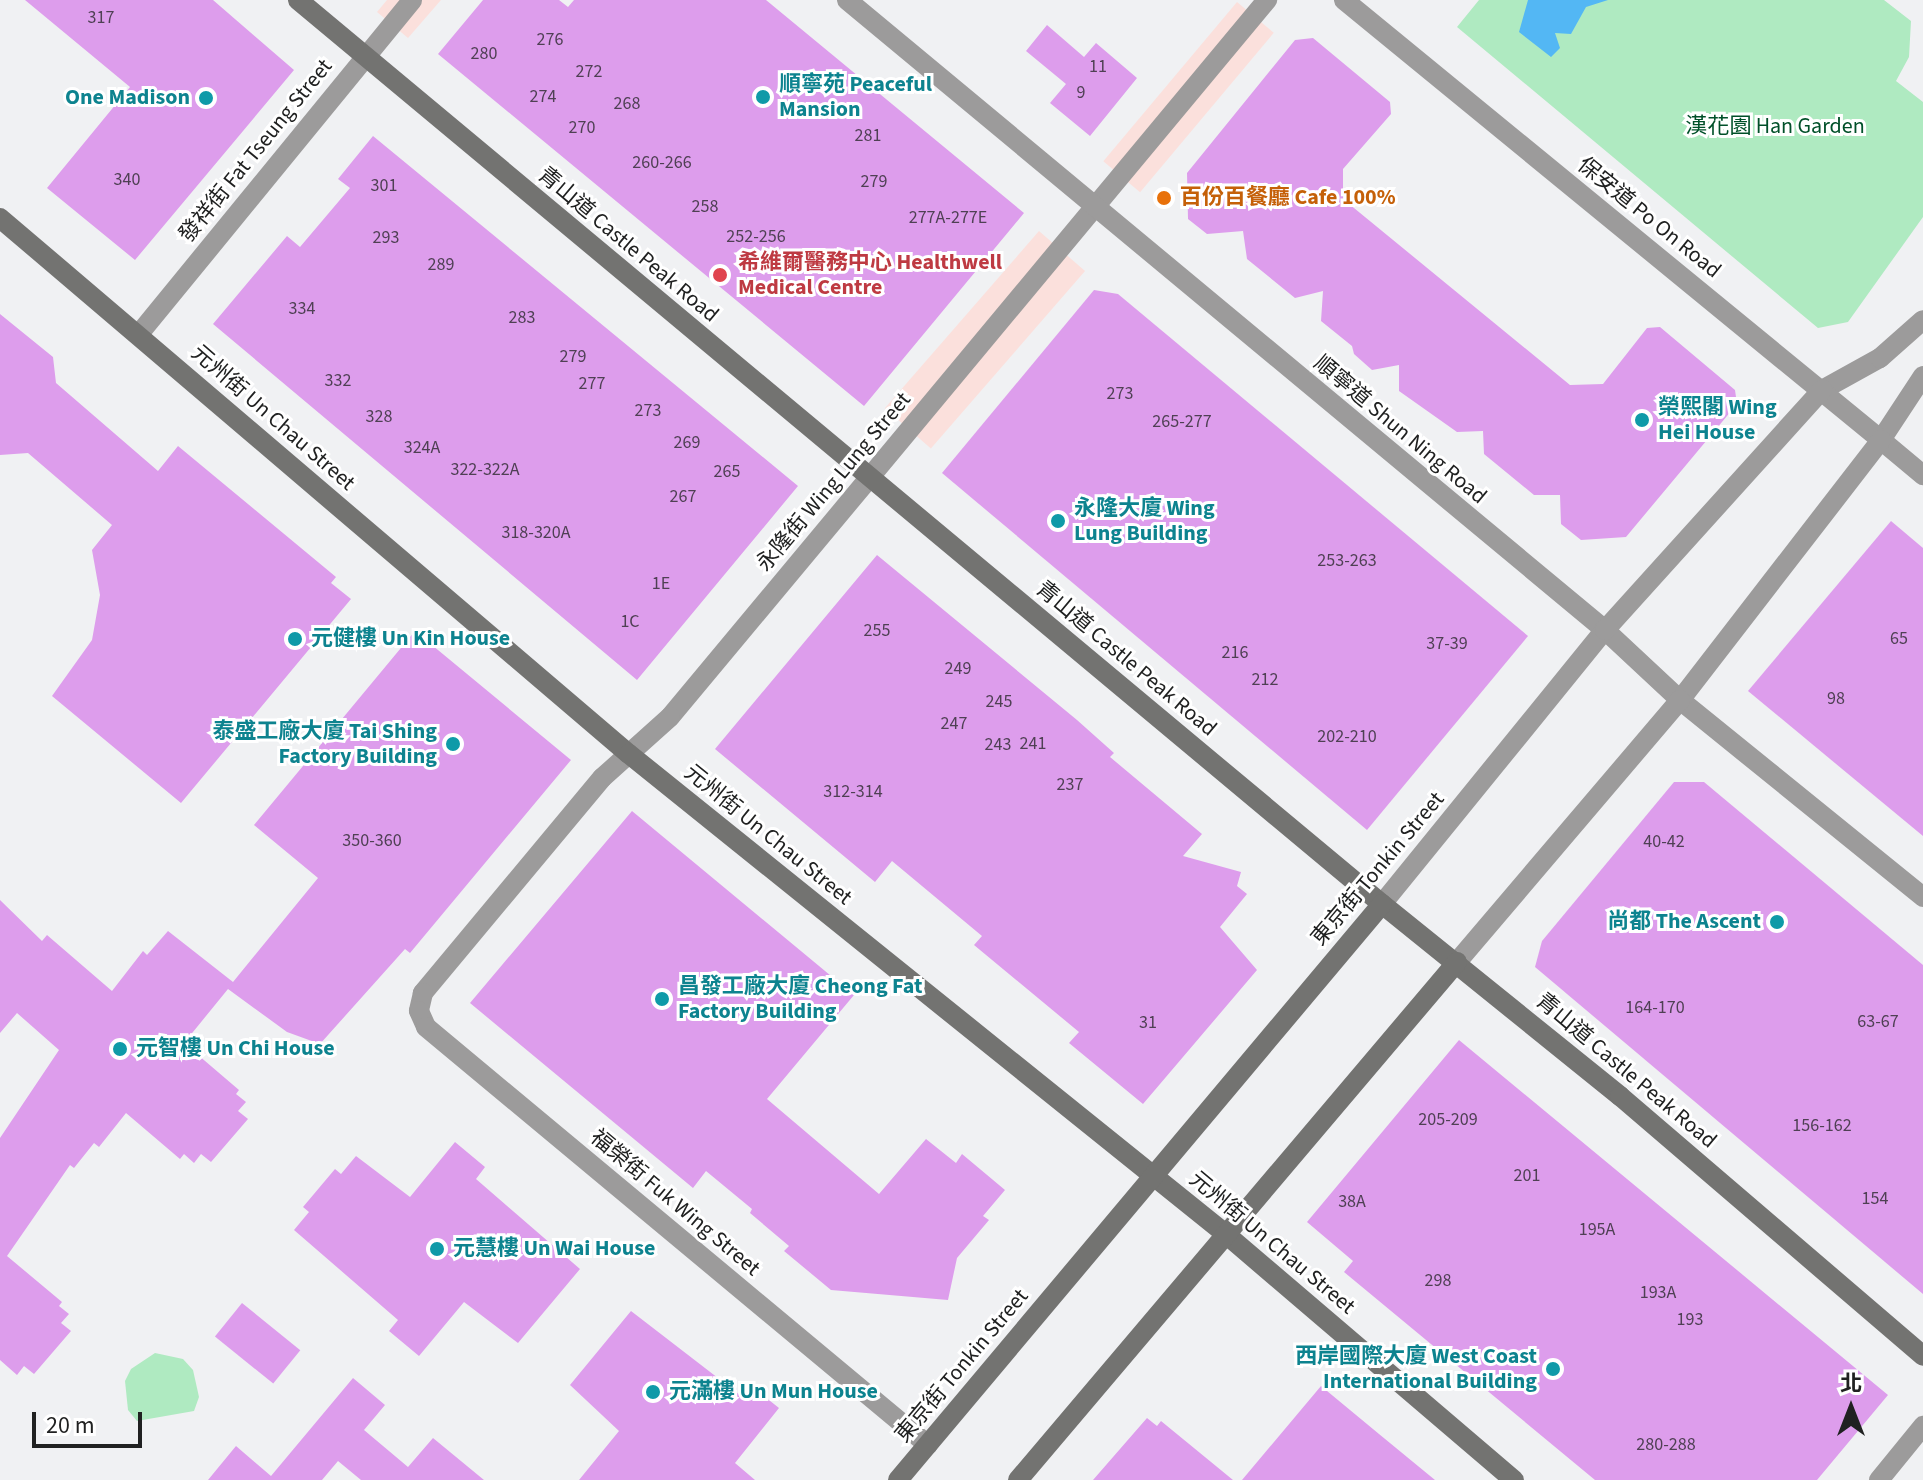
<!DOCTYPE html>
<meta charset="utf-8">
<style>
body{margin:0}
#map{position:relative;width:1923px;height:1480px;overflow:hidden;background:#f0f1f3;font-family:"Source Sans 3","Noto Sans TC",sans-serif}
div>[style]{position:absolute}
.commercial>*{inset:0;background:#fbe0dc;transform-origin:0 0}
.green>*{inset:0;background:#afeac1}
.water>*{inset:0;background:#53b7f4}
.building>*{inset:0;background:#dd9dec;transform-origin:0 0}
.pedestrian>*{height:20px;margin:-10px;padding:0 10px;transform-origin:10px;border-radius:10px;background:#9c9b9b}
.minor>*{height:20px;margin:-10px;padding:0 10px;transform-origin:10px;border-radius:10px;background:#9c9b9b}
.tertiary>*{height:20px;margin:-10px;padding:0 10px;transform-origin:10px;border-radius:10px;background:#9c9b9b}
.secondary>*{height:20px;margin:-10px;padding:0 10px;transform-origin:10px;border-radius:10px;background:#737371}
.dots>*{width:22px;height:22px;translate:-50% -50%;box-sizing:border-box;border:4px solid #fff;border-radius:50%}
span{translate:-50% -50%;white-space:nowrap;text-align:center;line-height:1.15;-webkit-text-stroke:6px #fff;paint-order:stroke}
.number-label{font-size:18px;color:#4f4054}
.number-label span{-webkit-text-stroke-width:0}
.culture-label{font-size:22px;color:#0d838f;font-weight:700}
.left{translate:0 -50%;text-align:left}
.right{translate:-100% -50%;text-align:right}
.park-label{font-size:22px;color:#005029}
.street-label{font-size:22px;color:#202121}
.food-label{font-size:22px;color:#c56008;font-weight:700}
.health-label{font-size:22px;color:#be3a42;font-weight:700}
.north{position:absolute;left:1811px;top:1368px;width:80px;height:80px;-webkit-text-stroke:6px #fff;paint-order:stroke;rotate:0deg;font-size:22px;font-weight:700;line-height:32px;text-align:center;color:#202121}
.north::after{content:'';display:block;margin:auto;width:28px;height:36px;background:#202121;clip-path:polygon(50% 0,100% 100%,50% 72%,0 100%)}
.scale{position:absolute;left:32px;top:1412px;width:110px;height:36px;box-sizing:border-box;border:4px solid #202121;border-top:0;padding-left:10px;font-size:24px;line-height:28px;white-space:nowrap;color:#202121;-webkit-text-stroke:6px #fff;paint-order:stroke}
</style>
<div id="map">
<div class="commercial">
<i style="clip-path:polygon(387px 0,441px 0,408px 38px,377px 12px)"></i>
<i style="left:1237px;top:2px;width:48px;height:208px;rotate:40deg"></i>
<i style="left:1039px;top:231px;width:61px;height:235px;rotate:41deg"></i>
</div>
<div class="green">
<i style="clip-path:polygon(1479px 0,1884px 0,1911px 21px,1909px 57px,1896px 81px,1923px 102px,1923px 217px,1848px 322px,1818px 328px,1457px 27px)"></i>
<i style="clip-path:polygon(155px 1353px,183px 1359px,193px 1370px,199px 1397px,194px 1411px,137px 1421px,128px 1410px,125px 1381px,131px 1369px)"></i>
</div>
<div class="water">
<i style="clip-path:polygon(1528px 0,1608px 0,1586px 7px,1571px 34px,1555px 33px,1560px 48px,1551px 57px,1519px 32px)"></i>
</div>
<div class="building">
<i style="clip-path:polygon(25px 0,213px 0,294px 70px,135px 260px,47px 188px,130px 87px)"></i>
<i style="clip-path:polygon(483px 0,559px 0,568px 7px,574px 0,766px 0,1024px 213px,864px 406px,438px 54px)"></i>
<i style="clip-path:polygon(1047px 25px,1084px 57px,1096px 43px,1137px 78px,1090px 136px,1050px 103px,1066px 84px,1026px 51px)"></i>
<i style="clip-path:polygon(1313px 38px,1390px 102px,1391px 114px,1343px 169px,1343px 199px,1570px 385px,1603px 384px,1647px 328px,1660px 327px,1735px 390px,1737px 404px,1626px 537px,1581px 540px,1561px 524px,1560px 495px,1534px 495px,1484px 454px,1483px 431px,1457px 432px,1399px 391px,1399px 365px,1372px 370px,1354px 354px,1352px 346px,1321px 321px,1323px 291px,1295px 298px,1247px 259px,1243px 231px,1207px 234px,1188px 219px,1187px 173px,1295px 40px)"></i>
<i style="clip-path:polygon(373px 136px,798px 486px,637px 680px,213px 324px,287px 236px,300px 247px,350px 188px,338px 179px)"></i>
<i style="clip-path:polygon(1094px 290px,1118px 294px,1528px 636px,1367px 830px,942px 473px)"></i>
<i style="clip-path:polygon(0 314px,53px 357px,56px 383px,158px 471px,178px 446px,336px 577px,331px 583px,351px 599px,181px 803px,52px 696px,92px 640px,100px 595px,92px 550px,112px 525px,28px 453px,0 455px)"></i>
<i style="clip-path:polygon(1891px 521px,1923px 548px,1923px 836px,1748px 691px)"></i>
<i style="clip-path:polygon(877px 555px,1077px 720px,1114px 753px,1110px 757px,1202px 834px,1183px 856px,1241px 872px,1237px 886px,1247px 894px,1220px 927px,1257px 970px,1143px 1104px,1069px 1043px,1079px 1032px,974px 945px,982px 936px,892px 861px,875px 882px,715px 749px)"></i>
<i style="clip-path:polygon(415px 631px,571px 760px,410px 953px,405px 949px,320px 1044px,287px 1032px,228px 989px,184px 1043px,239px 1090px,236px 1094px,246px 1102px,238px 1111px,248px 1119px,211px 1162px,201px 1154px,194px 1163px,184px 1154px,180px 1159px,126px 1113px,99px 1147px,94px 1143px,74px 1168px,70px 1165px,7px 1256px,62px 1302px,59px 1306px,69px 1314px,61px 1323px,71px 1331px,34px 1374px,24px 1366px,17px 1375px,0 1360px,0 1138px,59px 1050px,17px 1013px,0 1033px,0 900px,42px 941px,47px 935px,112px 991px,143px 951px,147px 955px,168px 931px,233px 982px,318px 878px,254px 825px)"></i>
<i style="clip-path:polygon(1674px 782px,1704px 782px,1923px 965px,1923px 1294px,1535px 967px,1542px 941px)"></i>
<i style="clip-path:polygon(632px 811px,854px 995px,767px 1099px,879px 1194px,926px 1139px,956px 1163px,962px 1154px,1005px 1190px,983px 1216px,989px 1220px,957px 1258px,948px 1300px,831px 1290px,784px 1251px,789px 1246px,750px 1213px,752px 1209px,706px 1171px,693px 1188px,470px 1003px)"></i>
<i style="clip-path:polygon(1459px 1040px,1888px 1395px,1817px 1480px,1595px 1480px,1344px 1272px,1353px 1261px,1307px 1222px)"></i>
<i style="clip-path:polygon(455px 1142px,485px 1167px,476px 1179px,580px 1269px,518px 1343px,464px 1302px,419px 1356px,389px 1331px,398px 1320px,294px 1230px,309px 1212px,303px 1207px,335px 1169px,341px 1174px,356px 1156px,410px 1197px)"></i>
<i style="left:242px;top:1303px;width:75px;height:43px;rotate:39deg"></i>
<i style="clip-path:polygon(631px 1311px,740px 1395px,749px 1384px,779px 1408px,735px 1463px,755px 1480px,579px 1480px,619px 1431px,570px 1385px)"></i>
<i style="clip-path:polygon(353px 1378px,385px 1405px,364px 1430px,408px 1467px,433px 1438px,484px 1480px,361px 1480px,338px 1461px,322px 1480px,208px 1480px,236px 1446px,271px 1476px)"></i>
<i style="clip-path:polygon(1321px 1386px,1379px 1434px,1435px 1480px,1242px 1480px)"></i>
<i style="clip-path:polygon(1147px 1418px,1157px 1426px,1161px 1421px,1233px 1480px,1093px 1480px)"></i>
</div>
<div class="pedestrian">
<i style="left:870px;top:477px;width:621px;rotate:-50.23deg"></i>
</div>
<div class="minor">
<i style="left:847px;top:0;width:986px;rotate:39.73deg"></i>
<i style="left:1605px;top:630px;width:103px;rotate:43deg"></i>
<i style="left:1680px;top:700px;width:313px;rotate:39deg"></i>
<i style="left:139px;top:334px;width:431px;rotate:-50.7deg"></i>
<i style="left:1923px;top:376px;width:77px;rotate:123.3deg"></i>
<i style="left:1881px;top:440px;width:55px;rotate:39.8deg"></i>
<i style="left:1822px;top:390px;width:66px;rotate:-28.9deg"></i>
<i style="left:1880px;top:358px;width:57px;rotate:-41.5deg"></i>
<i style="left:870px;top:477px;width:312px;rotate:129.8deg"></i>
<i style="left:670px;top:717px;width:91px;rotate:138.1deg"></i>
<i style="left:602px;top:778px;width:280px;rotate:129.8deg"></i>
<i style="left:423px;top:993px;width:18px;rotate:103deg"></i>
<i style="left:419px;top:1011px;width:17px;rotate:66deg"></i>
<i style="left:426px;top:1027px;width:653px;rotate:39.78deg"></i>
<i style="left:1879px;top:1480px;width:70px;rotate:-50.8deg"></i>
</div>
<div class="tertiary">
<i style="left:1344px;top:0;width:694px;rotate:39.33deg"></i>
<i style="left:1881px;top:440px;width:329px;rotate:127.7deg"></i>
<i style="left:1680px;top:700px;width:344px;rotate:130.4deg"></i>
<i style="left:1382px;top:904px;width:353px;rotate:-50.9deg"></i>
<i style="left:1605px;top:630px;width:324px;rotate:-47.9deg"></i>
</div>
<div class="secondary">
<i style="left:298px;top:0;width:1411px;rotate:39.83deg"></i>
<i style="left:1382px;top:904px;width:306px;rotate:38.9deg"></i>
<i style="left:1620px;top:1096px;width:399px;rotate:40.6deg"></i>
<i style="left:0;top:218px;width:826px;rotate:40.44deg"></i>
<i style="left:629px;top:754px;width:769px;rotate:38.82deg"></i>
<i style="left:1228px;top:1236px;width:376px;rotate:40.5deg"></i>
<i style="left:898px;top:1480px;width:752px;rotate:-49.96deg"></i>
<i style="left:1018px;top:1480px;width:679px;rotate:-49.72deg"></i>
</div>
<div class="dots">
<i style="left:763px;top:97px;background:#0f9aa8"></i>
<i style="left:206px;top:98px;background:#0f9aa8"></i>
<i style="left:1164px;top:198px;background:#e8710a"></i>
<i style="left:720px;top:275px;background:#e0444e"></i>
<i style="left:1642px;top:420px;background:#0f9aa8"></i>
<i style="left:1058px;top:521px;background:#0f9aa8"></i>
<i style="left:295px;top:639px;background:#0f9aa8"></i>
<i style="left:453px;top:744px;background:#0f9aa8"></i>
<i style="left:1777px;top:922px;background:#0f9aa8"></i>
<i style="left:662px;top:999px;background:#0f9aa8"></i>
<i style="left:120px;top:1049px;background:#0f9aa8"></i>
<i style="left:437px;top:1249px;background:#0f9aa8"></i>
<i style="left:1553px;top:1369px;background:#0f9aa8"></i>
<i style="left:653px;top:1392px;background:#0f9aa8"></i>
</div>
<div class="number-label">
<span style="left:101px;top:18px">317</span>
<span style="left:550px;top:40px">276</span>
<span style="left:484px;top:54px">280</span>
<span style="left:1098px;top:67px">11</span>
<span style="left:589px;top:72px">272</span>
<span style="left:1081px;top:93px">9</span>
<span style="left:543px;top:97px">274</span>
<span style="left:627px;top:104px">268</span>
<span style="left:582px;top:128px">270</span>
<span style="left:868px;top:136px">281</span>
<span style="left:662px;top:163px">260-266</span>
<span style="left:127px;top:180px">340</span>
<span style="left:874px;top:182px">279</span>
<span style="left:384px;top:186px">301</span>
<span style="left:705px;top:207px">258</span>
<span style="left:948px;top:218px">277A-277E</span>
<span style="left:756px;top:237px">252-256</span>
<span style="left:386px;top:238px">293</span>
<span style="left:441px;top:265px">289</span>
<span style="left:302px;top:309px">334</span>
<span style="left:522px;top:318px">283</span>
<span style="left:573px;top:357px">279</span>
<span style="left:338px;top:381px">332</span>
<span style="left:592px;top:384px">277</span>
<span style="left:1120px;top:394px">273</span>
<span style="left:648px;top:411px">273</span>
<span style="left:379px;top:417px">328</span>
<span style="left:1182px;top:422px">265-277</span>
<span style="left:687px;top:443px">269</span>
<span style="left:422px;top:448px">324A</span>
<span style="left:485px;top:470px">322-322A</span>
<span style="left:727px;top:472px">265</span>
<span style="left:683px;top:497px">267</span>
<span style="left:536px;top:533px">318-320A</span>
<span style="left:1347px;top:561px">253-263</span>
<span style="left:661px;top:584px">1E</span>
<span style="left:630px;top:622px">1C</span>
<span style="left:877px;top:631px">255</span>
<span style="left:1899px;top:639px">65</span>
<span style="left:1447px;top:644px">37-39</span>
<span style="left:1235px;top:653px">216</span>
<span style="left:958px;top:669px">249</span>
<span style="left:1265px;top:680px">212</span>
<span style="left:1836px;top:699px">98</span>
<span style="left:999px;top:702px">245</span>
<span style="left:954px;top:724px">247</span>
<span style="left:1347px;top:737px">202-210</span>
<span style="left:1033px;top:744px">241</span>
<span style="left:998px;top:745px">243</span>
<span style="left:1070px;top:785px">237</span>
<span style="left:853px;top:792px">312-314</span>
<span style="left:372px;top:841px">350-360</span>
<span style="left:1664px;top:842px">40-42</span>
<span style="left:1655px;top:1008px">164-170</span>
<span style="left:1878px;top:1022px">63-67</span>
<span style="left:1148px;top:1023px">31</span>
<span style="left:1448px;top:1120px">205-209</span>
<span style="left:1822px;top:1126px">156-162</span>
<span style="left:1527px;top:1176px">201</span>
<span style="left:1875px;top:1199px">154</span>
<span style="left:1352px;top:1202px">38A</span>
<span style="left:1597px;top:1230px">195A</span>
<span style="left:1438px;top:1281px">298</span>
<span style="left:1658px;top:1293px">193A</span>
<span style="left:1690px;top:1320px">193</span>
<span style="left:1666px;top:1445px">280-288</span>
</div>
<div class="culture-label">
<span class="left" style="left:779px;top:97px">順寧苑 Peaceful<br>Mansion</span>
<span class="right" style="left:190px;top:98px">One Madison</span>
<span class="left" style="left:1658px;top:420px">榮熙閣 Wing<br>Hei House</span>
<span class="left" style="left:1074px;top:521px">永隆大廈 Wing<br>Lung Building</span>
<span class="left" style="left:311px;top:639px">元健樓 Un Kin House</span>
<span class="right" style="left:437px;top:744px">泰盛工廠大廈 Tai Shing<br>Factory Building</span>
<span class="right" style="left:1761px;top:922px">尚都 The Ascent</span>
<span class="left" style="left:678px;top:999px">昌發工廠大廈 Cheong Fat<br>Factory Building</span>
<span class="left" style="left:136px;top:1049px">元智樓 Un Chi House</span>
<span class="left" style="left:453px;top:1249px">元慧樓 Un Wai House</span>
<span class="right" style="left:1537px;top:1369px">西岸國際大廈 West Coast<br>International Building</span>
<span class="left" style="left:669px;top:1392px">元滿樓 Un Mun House</span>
</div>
<div class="park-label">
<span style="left:1775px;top:127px">漢花園 Han Garden</span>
</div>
<div class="street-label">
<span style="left:256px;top:151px;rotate:-51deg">發祥街 Fat Tseung Street</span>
<span style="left:1649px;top:218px;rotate:39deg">保安道 Po On Road</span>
<span style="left:628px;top:245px;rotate:40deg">青山道 Castle Peak Road</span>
<span style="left:273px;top:418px;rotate:41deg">元州街 Un Chau Street</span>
<span style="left:1400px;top:430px;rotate:40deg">順寧道 Shun Ning Road</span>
<span style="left:834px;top:482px;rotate:-50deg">永隆街 Wing Lung Street</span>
<span style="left:1126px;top:659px;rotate:40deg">青山道 Castle Peak Road</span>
<span style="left:768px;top:835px;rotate:39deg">元州街 Un Chau Street</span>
<span style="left:1378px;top:869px;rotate:-50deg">東京街 Tonkin Street</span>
<span style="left:1626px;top:1071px;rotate:40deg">青山道 Castle Peak Road</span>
<span style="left:675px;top:1203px;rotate:40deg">福榮街 Fuk Wing Street</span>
<span style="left:1272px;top:1243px;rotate:40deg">元州街 Un Chau Street</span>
<span style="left:962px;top:1366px;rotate:-50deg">東京街 Tonkin Street</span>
</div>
<div class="food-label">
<span class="left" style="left:1180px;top:198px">百份百餐廳 Cafe 100%</span>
</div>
<div class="health-label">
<span class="left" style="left:738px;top:275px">希維爾醫務中心 Healthwell<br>Medical Centre</span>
</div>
<div class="north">北</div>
<div class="scale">20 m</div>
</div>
